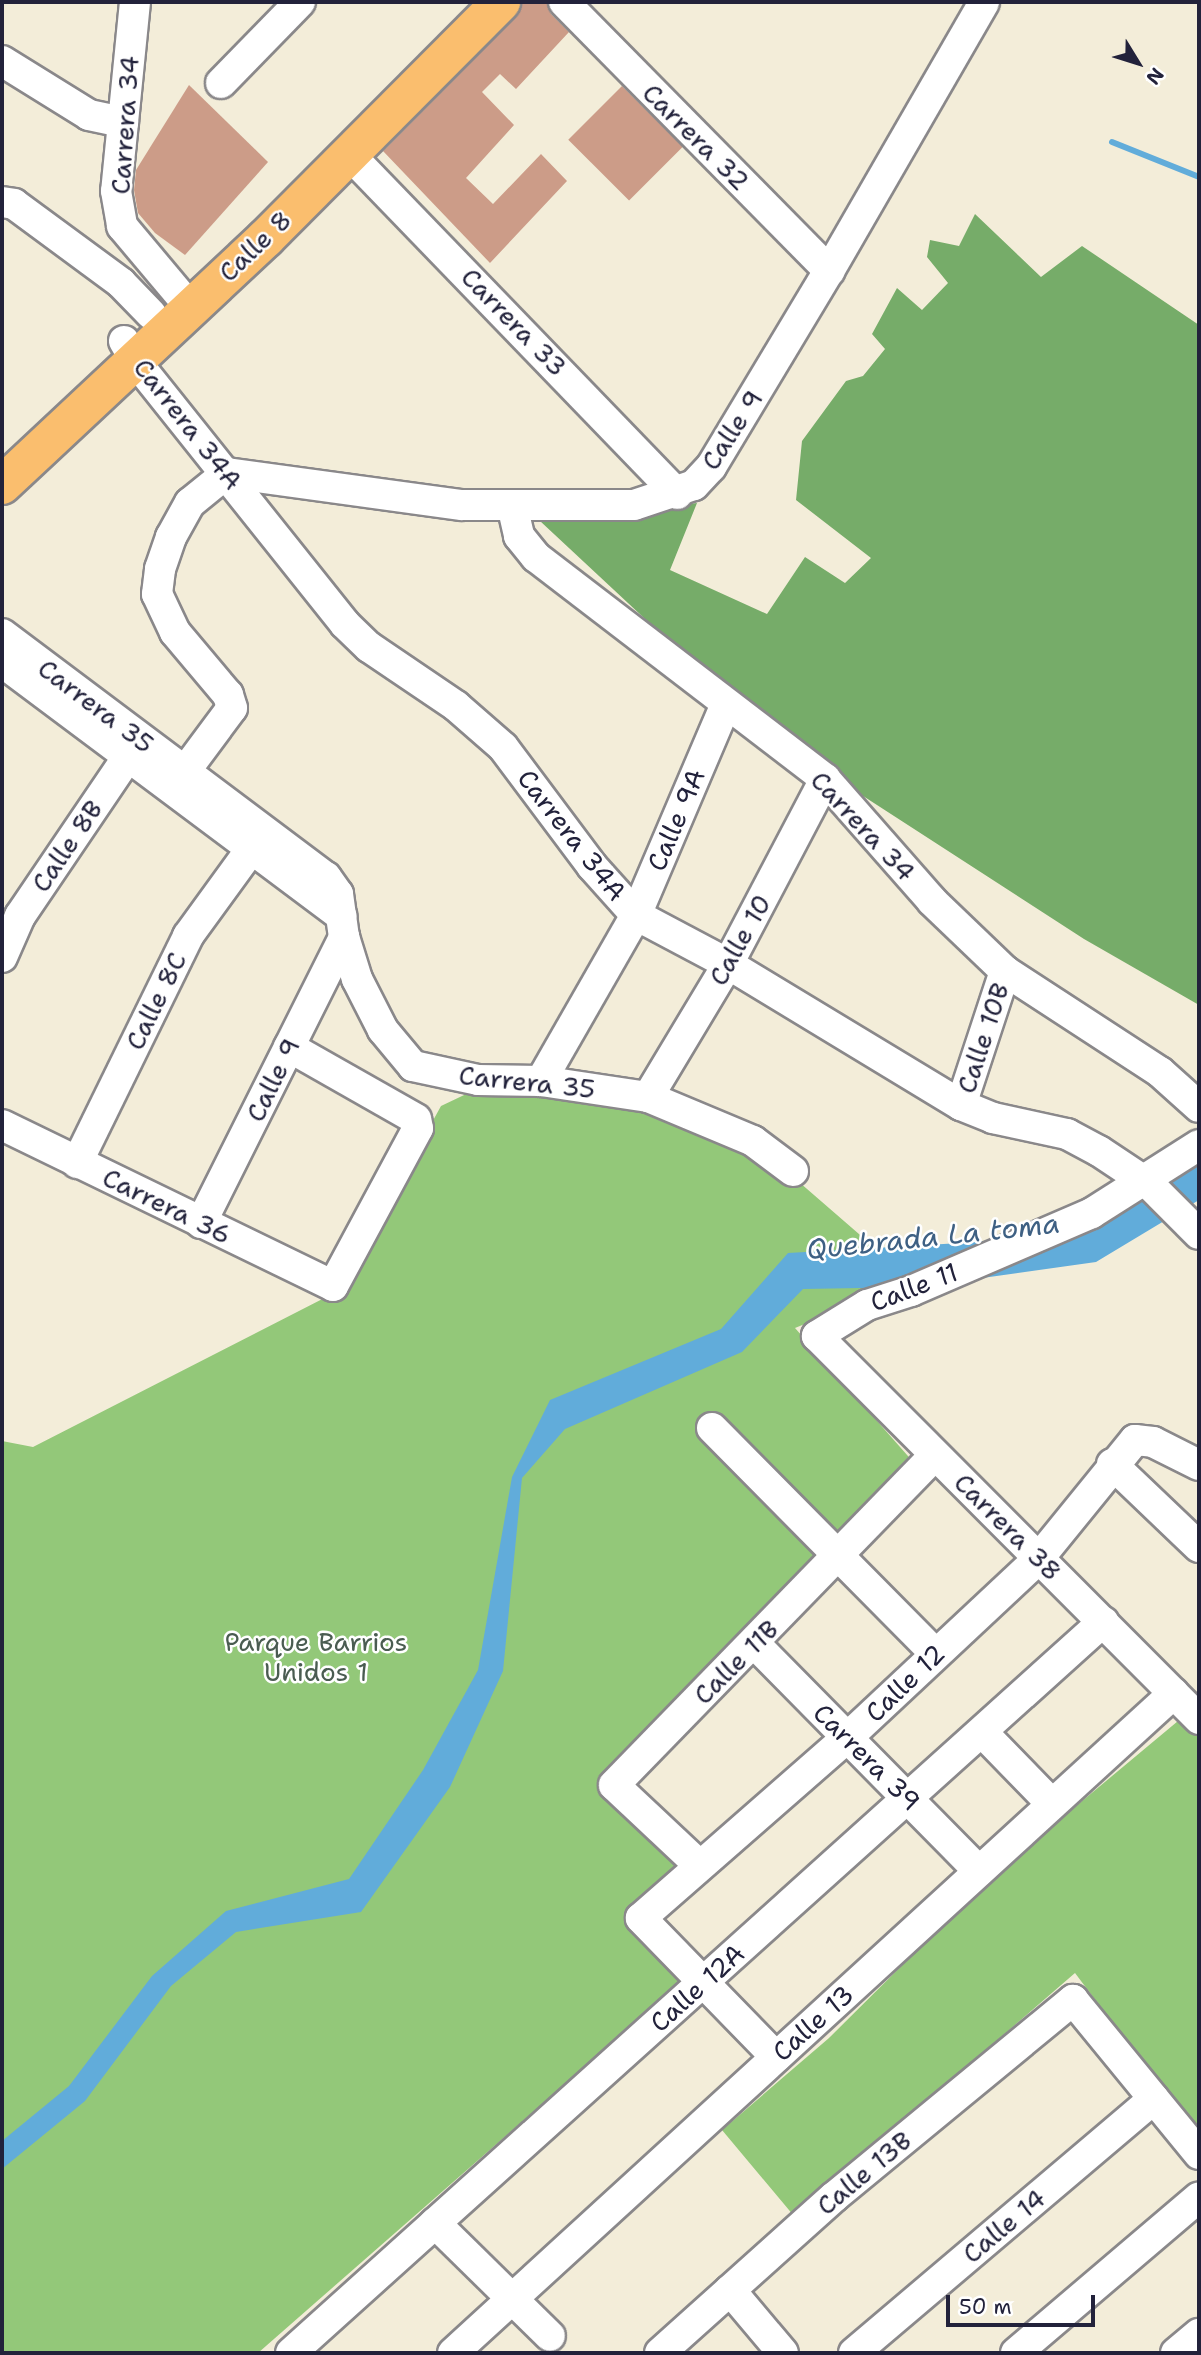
<!DOCTYPE html>
<style>
body{margin:0}
#map{position:relative;width:1201px;height:2355px;overflow:hidden;background:#f3edd9;font-family:"Shantell Sans",sans-serif}
div>[style]{position:absolute}
.green>*{inset:0;background:#93c879}
.forest>*{inset:0;background:#76ac69}
.water>*{inset:0;background:#61acda}
.stream>*{height:6px;margin:-3px;padding:0 3px;transform-origin:3px;border-radius:3px;background:#61acda}
.building>*{inset:0;background:#cc9c88;transform-origin:0 0}
.roads{filter:drop-shadow(2px 0 #8a888a) drop-shadow(-2px 0 #8a888a) drop-shadow(0 2px #8a888a) drop-shadow(0 -2px #8a888a)}
.minor>*{height:30px;margin:-15px;padding:0 15px;transform-origin:15px;border-radius:15px;background:#fff}
.major>*{height:38px;margin:-19px;padding:0 19px;transform-origin:19px;border-radius:19px;background:#fabe6e}
span{translate:-50% -50%;white-space:nowrap;text-align:center;line-height:1.15;-webkit-text-stroke:5px #fff;paint-order:stroke}
.street-label{font-size:26px;color:#22223b}
.park-label{font-size:26px;color:#4a5c51}
.water-label{font-size:28px;color:#3e6083;font-style:italic}
.frame{position:absolute;inset:0;border:4px solid #22223b;pointer-events:none}
.north{position:absolute;left:1103px;top:28px;width:70px;height:70px;-webkit-text-stroke:5px #fff;paint-order:stroke;rotate:128deg;font-size:19px;font-weight:700;line-height:28px;text-align:center;color:#22223b}
.north::after{content:'';display:block;margin:auto;width:24px;height:32px;background:#22223b;clip-path:polygon(50% 0,100% 100%,50% 72%,0 100%)}
.scale{position:absolute;left:946px;top:2295px;width:149px;height:32px;box-sizing:border-box;border:4px solid #22223b;border-top:0;padding-left:9px;font-size:21px;line-height:24px;white-space:nowrap;color:#22223b;-webkit-text-stroke:5px #fff;paint-order:stroke}
</style>
<div id="map">
<div class="green">
<i style="clip-path:polygon(481px 1087px,640px 1107px,769px 1156px,912px 1280px,795px 1328px,915px 1464px,602px 1789px,680px 1865px,627px 1914px,687px 1977px,258px 2353px,2px 2353px,2px 1441px,33px 1447px,340px 1290px,441px 1106px)"></i>
<i style="clip-path:polygon(1184px 1716px,1199px 1731px,1199px 2138px,1075px 1973px,794px 2216px,722px 2130px,829px 2038px,991px 1877px)"></i>
</div>
<div class="forest">
<i style="clip-path:polygon(975px 214px,1041px 277px,1082px 246px,1199px 325px,1199px 1005px,1084px 939px,826px 772px,732px 700px,540px 521px,697px 503px,670px 570px,767px 614px,805px 557px,845px 583px,871px 558px,796px 500px,802px 441px,846px 381px,863px 376px,885px 349px,872px 334px,897px 288px,922px 310px,948px 283px,927px 257px,930px 240px,959px 246px)"></i>
</div>
<div class="water">
<i style="clip-path:polygon(1199px 1153px,1199px 1200px,1096px 1262px,918px 1287px,803px 1289px,742px 1352px,565px 1429px,522px 1478px,503px 1671px,450px 1787px,361px 1912px,236px 1932px,171px 1986px,85px 2101px,2px 2169px,2px 2141px,69px 2086px,152px 1976px,226px 1911px,349px 1879px,423px 1770px,478px 1670px,512px 1477px,550px 1400px,721px 1329px,788px 1253px,978px 1242px,1106px 1217px)"></i>
</div>
<div class="stream">
<i style="left:1112px;top:142px;width:94px;rotate:21.9deg"></i>
</div>
<div class="building">
<i style="clip-path:polygon(522px 2px,547px 2px,551px 14px,569px 32px,516px 89px,500px 74px,482px 92px,514px 125px,466px 178px,493px 204px,541px 154px,567px 181px,490px 263px,383px 151px,516px 17px)"></i>
<i style="clip-path:polygon(189px 85px,268px 162px,185px 255px,155px 233px,138px 213px,134px 190px,136px 170px)"></i>
<i style="left:622px;top:86px;width:86px;height:76px;rotate:45deg"></i>
</div>
<div class="roads">
<div class="minor">
<i style="left:135px;top:2px;width:190px;rotate:95.7deg"></i>
<i style="left:116px;top:191px;width:36px;rotate:80deg"></i>
<i style="left:122px;top:226px;width:106px;rotate:50deg"></i>
<i style="left:564px;top:2px;width:378px;rotate:45.4deg"></i>
<i style="left:2px;top:61px;width:102px;rotate:31.8deg"></i>
<i style="left:89px;top:115px;width:35px;rotate:12deg"></i>
<i style="left:221px;top:83px;width:113px;rotate:-45.7deg"></i>
<i style="left:348px;top:153px;width:474px;rotate:46deg"></i>
<i style="left:2px;top:202px;width:12px;rotate:9deg"></i>
<i style="left:14px;top:204px;width:133px;rotate:36.4deg"></i>
<i style="left:121px;top:283px;width:43px;rotate:45.9deg"></i>
<i style="left:124px;top:341px;width:24px;rotate:60deg"></i>
<i style="left:136px;top:362px;width:335px;rotate:51.4deg"></i>
<i style="left:345px;top:624px;width:33px;rotate:44deg"></i>
<i style="left:369px;top:647px;width:105px;rotate:34.1deg"></i>
<i style="left:456px;top:706px;width:62px;rotate:41.1deg"></i>
<i style="left:503px;top:747px;width:149px;rotate:53.2deg"></i>
<i style="left:592px;top:866px;width:66px;rotate:48.1deg"></i>
<i style="left:636px;top:915px;width:104px;rotate:28deg"></i>
<i style="left:728px;top:964px;width:272px;rotate:31.2deg"></i>
<i style="left:961px;top:1105px;width:35px;rotate:22deg"></i>
<i style="left:993px;top:1118px;width:76px;rotate:12.2deg"></i>
<i style="left:1067px;top:1134px;width:36px;rotate:28deg"></i>
<i style="left:1099px;top:1151px;width:61px;rotate:33.7deg"></i>
<i style="left:1150px;top:1185px;width:69px;rotate:45deg"></i>
<i style="left:227px;top:473px;width:237px;rotate:7.8deg"></i>
<i style="left:462px;top:505px;width:172px"></i>
<i style="left:634px;top:505px;width:63px;rotate:-18.4deg"></i>
<i style="left:694px;top:485px;width:25px;rotate:-47deg"></i>
<i style="left:711px;top:467px;width:229px;rotate:-59deg"></i>
<i style="left:829px;top:271px;width:310px;rotate:-60deg"></i>
<i style="left:512px;top:505px;width:32px;rotate:77deg"></i>
<i style="left:519px;top:536px;width:27px;rotate:51deg"></i>
<i style="left:536px;top:557px;width:364px;rotate:37.5deg"></i>
<i style="left:825px;top:779px;width:162px;rotate:48.7deg"></i>
<i style="left:932px;top:901px;width:101px;rotate:43.8deg"></i>
<i style="left:1005px;top:971px;width:185px;rotate:33.1deg"></i>
<i style="left:1160px;top:1072px;width:52px;rotate:41.9deg"></i>
<i style="left:2px;top:634px;width:405px;rotate:36.9deg"></i>
<i style="left:326px;top:877px;width:21px;rotate:55deg"></i>
<i style="left:338px;top:894px;width:43px;rotate:82.1deg"></i>
<i style="left:344px;top:937px;width:44px;rotate:72.8deg"></i>
<i style="left:357px;top:979px;width:57px;rotate:63deg"></i>
<i style="left:383px;top:1030px;width:47px;rotate:50.2deg"></i>
<i style="left:413px;top:1066px;width:66px;rotate:12.2deg"></i>
<i style="left:478px;top:1080px;width:63px;rotate:0.9deg"></i>
<i style="left:541px;top:1081px;width:108px;rotate:8.5deg"></i>
<i style="left:648px;top:1097px;width:114px;rotate:22.7deg"></i>
<i style="left:753px;top:1141px;width:50px;rotate:36.9deg"></i>
<i style="left:2px;top:662px;width:424px;rotate:36.8deg"></i>
<i style="left:174px;top:786px;width:97px;rotate:-53.4deg"></i>
<i style="left:232px;top:708px;width:14px;rotate:-107deg"></i>
<i style="left:228px;top:695px;width:82px;rotate:-130.1deg"></i>
<i style="left:175px;top:632px;width:42px;rotate:-115.3deg"></i>
<i style="left:157px;top:594px;width:25px;rotate:-83deg"></i>
<i style="left:160px;top:569px;width:34px;rotate:-71deg"></i>
<i style="left:171px;top:537px;width:39px;rotate:-61deg"></i>
<i style="left:190px;top:503px;width:48px;rotate:-39deg"></i>
<i style="left:2px;top:957px;width:45px;rotate:-66.3deg"></i>
<i style="left:20px;top:916px;width:214px;rotate:-55.9deg"></i>
<i style="left:541px;top:1081px;width:191px;rotate:-60.2deg"></i>
<i style="left:636px;top:915px;width:229px;rotate:-66.9deg"></i>
<i style="left:648px;top:1097px;width:155px;rotate:-59deg"></i>
<i style="left:728px;top:964px;width:209px;rotate:-62.3deg"></i>
<i style="left:961px;top:1105px;width:141px;rotate:-71.8deg"></i>
<i style="left:2px;top:1125px;width:368px;rotate:25.9deg"></i>
<i style="left:333px;top:1286px;width:179px;rotate:-61.7deg"></i>
<i style="left:418px;top:1128px;width:9px;rotate:-103deg"></i>
<i style="left:416px;top:1119px;width:146px;rotate:-150.4deg"></i>
<i style="left:1199px;top:1145px;width:127px;rotate:147.6deg"></i>
<i style="left:1092px;top:1213px;width:197px;rotate:156.7deg"></i>
<i style="left:911px;top:1291px;width:46px;rotate:162.3deg"></i>
<i style="left:867px;top:1305px;width:59px;rotate:148.2deg"></i>
<i style="left:817px;top:1336px;width:541px;rotate:45.07deg"></i>
<i style="left:77px;top:1163px;width:253px;rotate:-63.9deg"></i>
<i style="left:188px;top:936px;width:109px;rotate:-54deg"></i>
<i style="left:201px;top:1223px;width:320px;rotate:-63.4deg"></i>
<i style="left:712px;top:1428px;width:317px;rotate:45.3deg"></i>
<i style="left:1112px;top:1464px;width:120px;rotate:43.7deg"></i>
<i style="left:755px;top:1644px;width:319px;rotate:45.4deg"></i>
<i style="left:982px;top:1732px;width:100px;rotate:45.8deg"></i>
<i style="left:698px;top:1864px;width:115px;rotate:-136.8deg"></i>
<i style="left:614px;top:1785px;width:460px;rotate:-45.8deg"></i>
<i style="left:776px;top:2057px;width:194px;rotate:-134.2deg"></i>
<i style="left:641px;top:1918px;width:275px;rotate:-41.2deg"></i>
<i style="left:848px;top:1737px;width:262px;rotate:-43.1deg"></i>
<i style="left:1039px;top:1558px;width:152px;rotate:-50.9deg"></i>
<i style="left:1135px;top:1440px;width:18px;rotate:6deg"></i>
<i style="left:1153px;top:1442px;width:51px;rotate:26.6deg"></i>
<i style="left:435px;top:2223px;width:161px;rotate:44.5deg"></i>
<i style="left:730px;top:2290px;width:82px;rotate:49.9deg"></i>
<i style="left:291px;top:2353px;width:1093px;rotate:-42deg"></i>
<i style="left:453px;top:2353px;width:977px;rotate:-42.47deg"></i>
<i style="left:660px;top:2353px;width:234px;rotate:-41.9deg"></i>
<i style="left:834px;top:2197px;width:310px;rotate:-39.5deg"></i>
<i style="left:1073px;top:2000px;width:199px;rotate:50.7deg"></i>
<i style="left:854px;top:2353px;width:393px;rotate:-40.3deg"></i>
<i style="left:1016px;top:2353px;width:240px;rotate:-40.4deg"></i>
<i style="left:1176px;top:2353px;width:30px;rotate:-40deg"></i>
</div>
<div class="major">
<i style="left:2px;top:485px;width:362px;rotate:-43.1deg"></i>
<i style="left:266px;top:238px;width:333px;rotate:-45.1deg"></i>
</div>
</div>
<div class="street-label">
<span style="left:125px;top:125px;rotate:-86deg">Carrera 34</span>
<span style="left:696px;top:137px;rotate:45deg">Carrera 32</span>
<span style="left:255px;top:246px;rotate:-44deg">Calle 8</span>
<span style="left:514px;top:322px;rotate:46deg">Carrera 33</span>
<span style="left:188px;top:424px;rotate:52deg">Carrera 34A</span>
<span style="left:732px;top:430px;rotate:-57deg">Calle 9</span>
<span style="left:96px;top:706px;rotate:37deg">Carrera 35</span>
<span style="left:676px;top:820px;rotate:-67deg">Calle 9A</span>
<span style="left:863px;top:826px;rotate:47deg">Carrera 34</span>
<span style="left:572px;top:835px;rotate:52deg">Carrera 34A</span>
<span style="left:67px;top:846px;rotate:-56deg">Calle 8B</span>
<span style="left:740px;top:940px;rotate:-61deg">Calle 10</span>
<span style="left:156px;top:1001px;rotate:-64deg">Calle 8C</span>
<span style="left:983px;top:1038px;rotate:-72deg">Calle 10B</span>
<span style="left:273px;top:1080px;rotate:-64deg">Calle 9</span>
<span style="left:527px;top:1082px;rotate:6deg">Carrera 35</span>
<span style="left:167px;top:1206px;rotate:26deg">Carrera 36</span>
<span style="left:914px;top:1287px;rotate:-21deg">Calle 11</span>
<span style="left:1008px;top:1527px;rotate:45deg">Carrera 38</span>
<span style="left:736px;top:1662px;rotate:-45deg">Calle 11B</span>
<span style="left:905px;top:1683px;rotate:-44deg">Calle 12</span>
<span style="left:867px;top:1757px;rotate:45deg">Carrera 39</span>
<span style="left:697px;top:1988px;rotate:-42deg">Calle 12A</span>
<span style="left:813px;top:2023px;rotate:-42deg">Calle 13</span>
<span style="left:864px;top:2173px;rotate:-40deg">Calle 13B</span>
<span style="left:1004px;top:2226px;rotate:-40deg">Calle 14</span>
</div>
<div class="park-label">
<span style="left:316px;top:1657px">Parque Barrios<br>Unidos 1</span>
</div>
<div class="water-label">
<span style="left:933px;top:1236px;rotate:-6deg">Quebrada La toma</span>
</div>
<div class="frame"></div>
<div class="north">N</div>
<div class="scale">50 m</div>
</div>
